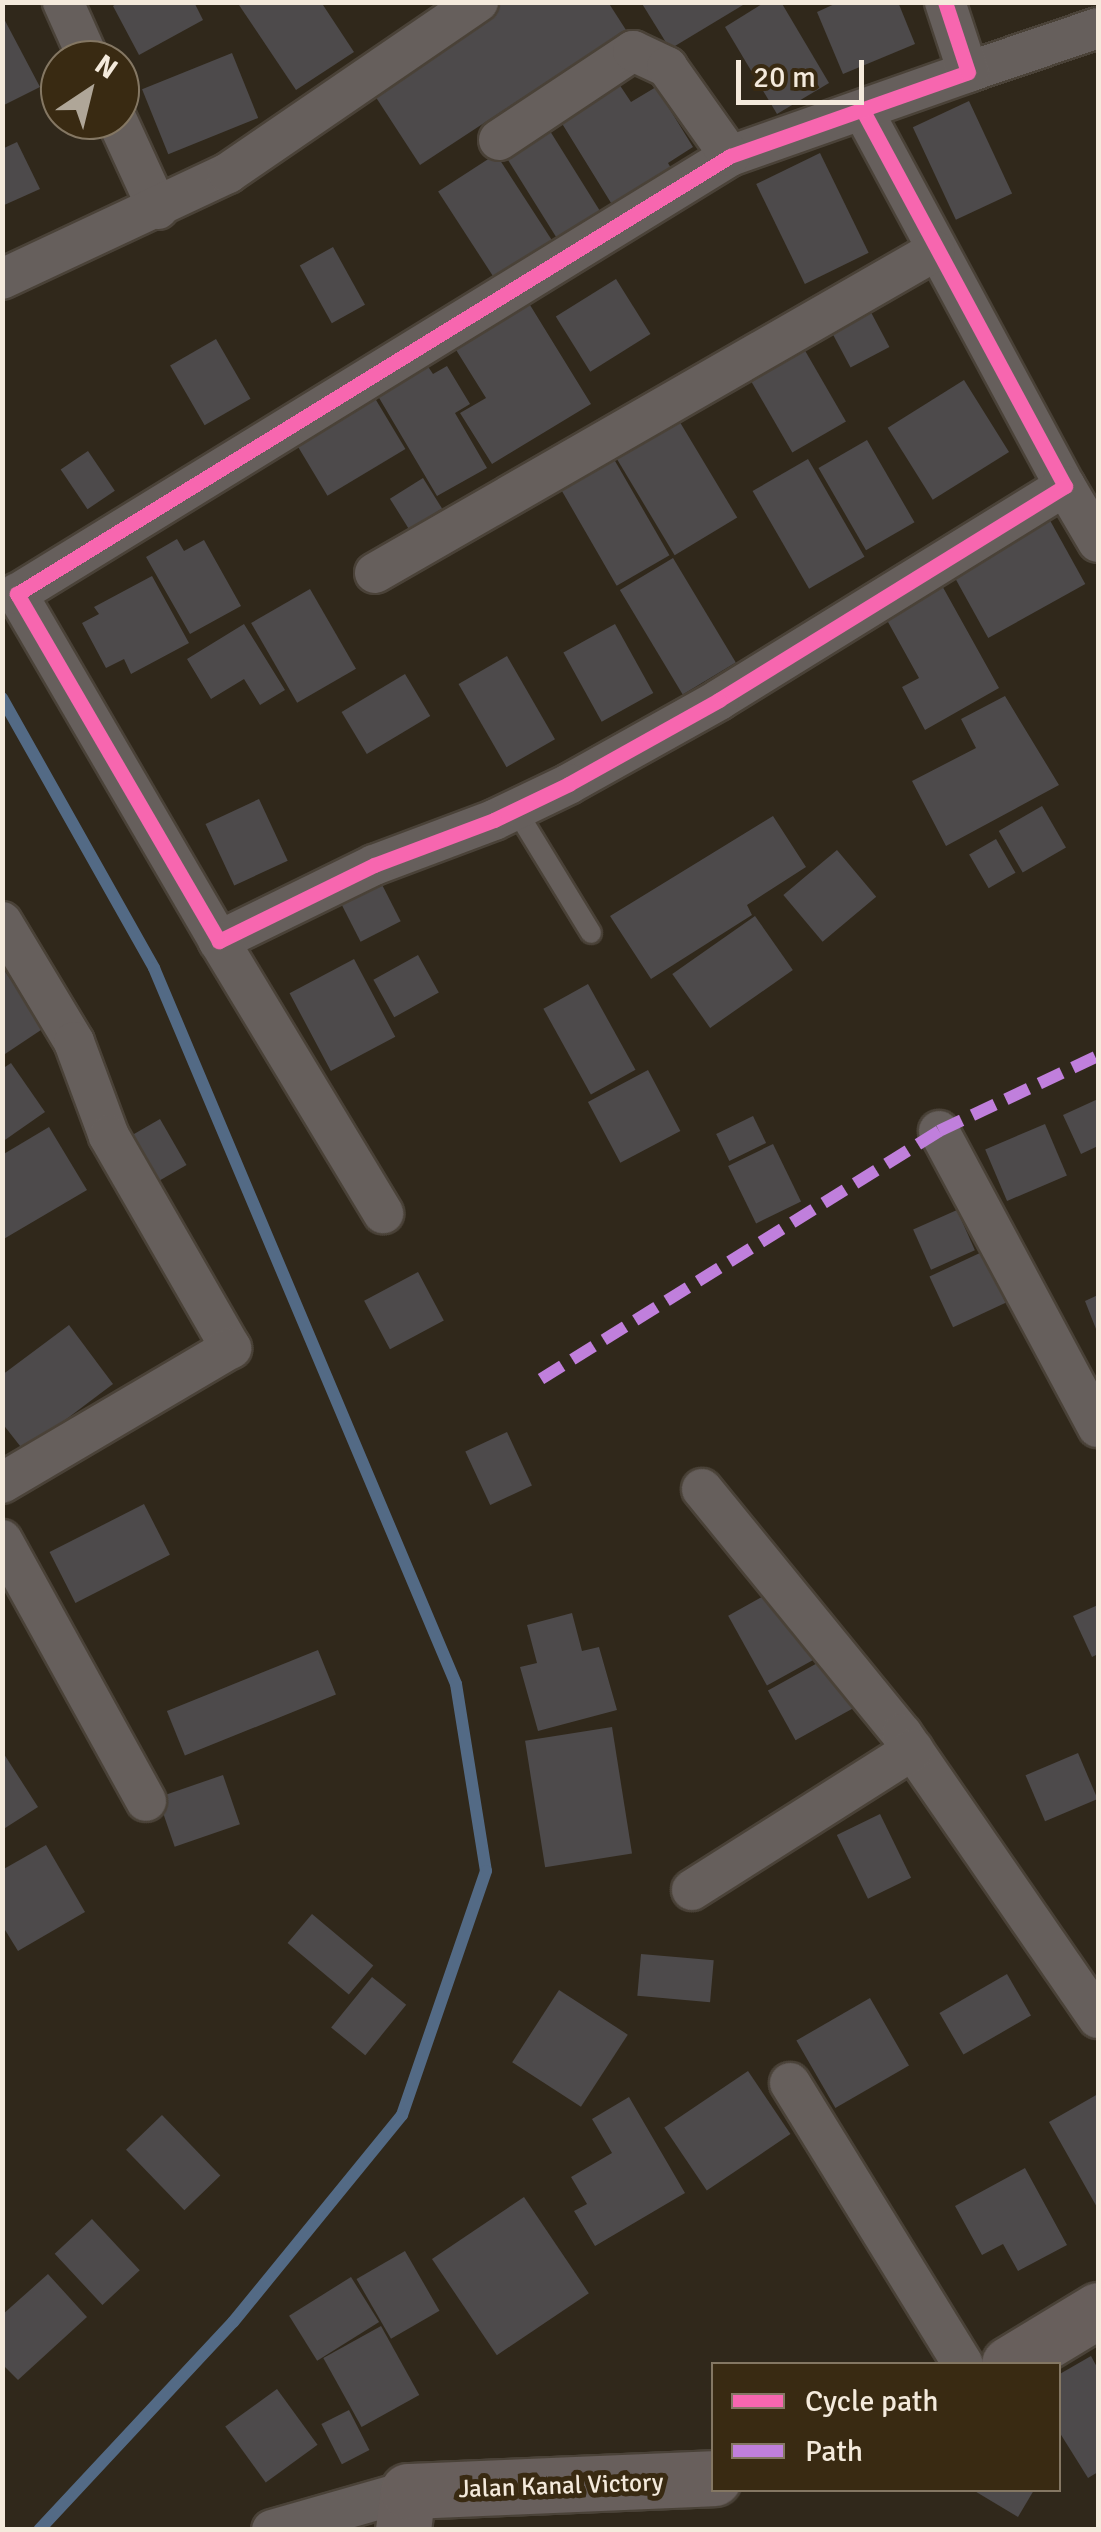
<!DOCTYPE html>
<style>
body{margin:0}
#map{position:relative;width:1101px;height:2532px;overflow:hidden;background:#30281b;font-family:Signika,sans-serif}
div>[style]{position:absolute}
.stream>*{height:12px;margin:-6px;padding:0 6px;transform-origin:6px;border-radius:6px;background:#536a85}
.building>*{inset:0;background:#4d4a4b;transform-origin:0 0}
.roads{filter:drop-shadow(2px 0 #4a4238) drop-shadow(-2px 0 #4a4238) drop-shadow(0 2px #4a4238) drop-shadow(0 -2px #4a4238)}
.lane>*{height:20px;margin:-10px;padding:0 10px;transform-origin:10px;border-radius:10px;background:#665f5c}
.street>*{height:40px;margin:-20px;padding:0 20px;transform-origin:20px;border-radius:20px;background:#665f5c}
.secondary>*{height:55px;margin:-27.5px;padding:0 27.5px;transform-origin:27.5px;border-radius:27.5px;background:#685f5c}
.quiet>*{height:12px;margin-top:-6px;transform-origin:0;background:repeating-linear-gradient(90deg,#c07fdc 0 25px,transparent 0 37px)}
.cycleway>*{height:15px;margin:-7.5px;padding:0 7.5px;transform-origin:7.5px;border-radius:7.5px;background:#f766af}
span{translate:-50% -50%;white-space:nowrap;text-align:center;line-height:1.15;-webkit-text-stroke:10px #392a12;paint-order:stroke}
.street-label{font-size:25px;color:#f4eadc}
.frame{position:absolute;inset:0;border:5px solid #f4eadc;pointer-events:none}
.legend{position:absolute;left:711px;top:2362px;width:350px;height:130px;box-sizing:border-box;background:#392a12;border:2px solid #847763;margin:0;padding:12px 18px;list-style:none;font-size:30px;color:#f4eadc}
.legend li{display:flex;align-items:center;gap:20px;height:50px}
.legend b{width:50px;border:2px solid #847763}
.north{position:absolute;left:40px;top:40px;width:100px;height:100px;box-sizing:border-box;background:#392a12;border:2px solid #847763;border-radius:50%;rotate:35deg;font-size:28px;font-weight:700;line-height:40px;text-align:center;color:#f4eadc}
.north::after{content:'';display:block;margin:auto;width:35px;height:45px;background:#afa698;clip-path:polygon(50% 0,100% 100%,50% 72%,0 100%)}
.scale{position:absolute;left:736px;top:60px;width:128px;height:45px;box-sizing:border-box;border:5px solid #f4eadc;border-top:0;padding-left:12px;font-size:30px;line-height:35px;white-space:nowrap;color:#f4eadc;-webkit-text-stroke:8px #392a12;paint-order:stroke}
</style>
<div id="map">
<div class="stream">
<i style="left:2px;top:698px;width:310px;rotate:60.6deg"></i>
<i style="left:154px;top:968px;width:777px;rotate:67.13deg"></i>
<i style="left:456px;top:1684px;width:189px;rotate:80.9deg"></i>
<i style="left:486px;top:1871px;width:258px;rotate:109deg"></i>
<i style="left:402px;top:2115px;width:267px;rotate:129.2deg"></i>
<i style="left:233px;top:2322px;width:284px;rotate:133deg"></i>
</div>
<div class="building">
<i style="clip-path:polygon(119px 2px,194px 2px,203px 20px,139px 55px,113px 6px)"></i>
<i style="clip-path:polygon(237px 2px,321px 2px,354px 52px,296px 90px)"></i>
<i style="clip-path:polygon(487px 2px,608px 2px,626px 30px,420px 165px,366px 82px)"></i>
<i style="clip-path:polygon(641px 2px,748px 2px,670px 49px)"></i>
<i style="clip-path:polygon(765px 2px,781px 2px,829px 83px,777px 114px,725px 27px)"></i>
<i style="clip-path:polygon(839px 2px,898px 2px,915px 44px,843px 74px,817px 12px)"></i>
<i style="clip-path:polygon(2px 15px,40px 87px,2px 106px)"></i>
<i style="left:232px;top:53px;width:70px;height:97px;rotate:68deg"></i>
<i style="clip-path:polygon(617px 81px,631px 102px,656px 87px,693px 147px,668px 163px,675px 175px,616px 211px,558px 117px)"></i>
<i style="left:969px;top:101px;width:102px;height:62px;rotate:65deg"></i>
<i style="left:545px;top:123px;width:107px;height:51px;rotate:58deg"></i>
<i style="clip-path:polygon(17px 142px,40px 189px,2px 206px,2px 149px)"></i>
<i style="left:820px;top:153px;width:111px;height:71px;rotate:64deg"></i>
<i style="left:496px;top:154px;width:103px;height:69px;rotate:57deg"></i>
<i style="left:333px;top:247px;width:66px;height:38px;rotate:61deg"></i>
<i style="left:616px;top:279px;width:65px;height:71px;rotate:58deg"></i>
<i style="clip-path:polygon(522px 292px,591px 404px,492px 464px,460px 413px,486px 398px,448px 337px)"></i>
<i style="left:865px;top:301px;width:52px;height:44px;rotate:62deg"></i>
<i style="left:796px;top:335px;width:100px;height:62px;rotate:60deg"></i>
<i style="left:216px;top:339px;width:69px;height:53px;rotate:60deg"></i>
<i style="clip-path:polygon(425px 362px,433px 374px,447px 366px,470px 404px,455px 413px,487px 468px,437px 496px,375px 391px)"></i>
<i style="left:964px;top:380px;width:85px;height:90px;rotate:58deg"></i>
<i style="left:373px;top:395px;width:63px;height:91px;rotate:59deg"></i>
<i style="left:678px;top:419px;width:115px;height:73px;rotate:59deg"></i>
<i style="left:867px;top:440px;width:95px;height:56px;rotate:60deg"></i>
<i style="left:88px;top:451px;width:48px;height:33px;rotate:56deg"></i>
<i style="left:611px;top:454px;width:117px;height:61px;rotate:60deg"></i>
<i style="left:808px;top:459px;width:113px;height:64px;rotate:60deg"></i>
<i style="left:423px;top:478px;width:36px;height:39px;rotate:58deg"></i>
<i style="left:1047px;top:515px;width:79px;height:111px;rotate:61deg"></i>
<i style="clip-path:polygon(177px 539px,184px 551px,204px 540px,241px 606px,190px 634px,146px 557px)"></i>
<i style="left:673px;top:558px;width:122px;height:62px;rotate:59deg"></i>
<i style="clip-path:polygon(152px 576px,189px 643px,131px 674px,124px 659px,106px 668px,82px 623px,99px 614px,94px 607px)"></i>
<i style="clip-path:polygon(940px 582px,999px 688px,925px 730px,902px 687px,919px 678px,883px 613px)"></i>
<i style="left:310px;top:589px;width:92px;height:68px;rotate:60deg"></i>
<i style="clip-path:polygon(244px 624px,285px 690px,260px 705px,244px 679px,211px 699px,187px 659px)"></i>
<i style="left:615px;top:624px;width:79px;height:59px;rotate:61deg"></i>
<i style="left:507px;top:656px;width:96px;height:56px;rotate:60deg"></i>
<i style="left:405px;top:674px;width:49px;height:74px;rotate:59deg"></i>
<i style="clip-path:polygon(1005px 696px,1059px 785px,946px 846px,912px 781px,976px 748px,961px 719px)"></i>
<i style="left:259px;top:799px;width:68px;height:59px;rotate:65deg"></i>
<i style="left:1042px;top:806px;width:48px;height:50px;rotate:60deg"></i>
<i style="clip-path:polygon(773px 816px,806px 867px,747px 905px,752px 915px,651px 979px,610px 916px)"></i>
<i style="left:996px;top:839px;width:39px;height:31px;rotate:60deg"></i>
<i style="left:837px;top:850px;width:61px;height:70px;rotate:50deg"></i>
<i style="left:373px;top:867px;width:61px;height:45px;rotate:63deg"></i>
<i style="left:755px;top:916px;width:66px;height:101px;rotate:55deg"></i>
<i style="left:418px;top:955px;width:43px;height:51px;rotate:61deg"></i>
<i style="left:354px;top:959px;width:88px;height:73px;rotate:62deg"></i>
<i style="clip-path:polygon(2px 967px,44px 1028px,2px 1056px)"></i>
<i style="left:588px;top:984px;width:98px;height:51px;rotate:61deg"></i>
<i style="clip-path:polygon(11px 1063px,45px 1112px,2px 1142px,2px 1069px)"></i>
<i style="left:648px;top:1070px;width:69px;height:68px;rotate:62deg"></i>
<i style="clip-path:polygon(1098px 1099px,1098px 1146px,1081px 1154px,1063px 1115px)"></i>
<i style="left:753px;top:1116px;width:30px;height:41px;rotate:64deg"></i>
<i style="left:160px;top:1119px;width:53px;height:44px;rotate:60deg"></i>
<i style="left:1045px;top:1124px;width:56px;height:65px;rotate:67deg"></i>
<i style="clip-path:polygon(49px 1127px,87px 1190px,2px 1240px,2px 1155px)"></i>
<i style="left:773px;top:1144px;width:64px;height:50px;rotate:64deg"></i>
<i style="left:957px;top:1210px;width:44px;height:48px;rotate:66deg"></i>
<i style="left:982px;top:1252px;width:56px;height:58px;rotate:65deg"></i>
<i style="left:418px;top:1272px;width:55px;height:61px;rotate:62deg"></i>
<i style="clip-path:polygon(1098px 1295px,1098px 1334px,1085px 1301px)"></i>
<i style="clip-path:polygon(69px 1325px,113px 1384px,24px 1451px,2px 1423px,2px 1375px)"></i>
<i style="left:507px;top:1432px;width:59px;height:46px;rotate:65deg"></i>
<i style="left:144px;top:1504px;width:57px;height:106px;rotate:63deg"></i>
<i style="left:778px;top:1588px;width:80px;height:57px;rotate:61deg"></i>
<i style="clip-path:polygon(1098px 1605px,1098px 1654px,1092px 1657px,1073px 1616px)"></i>
<i style="clip-path:polygon(572px 1613px,582px 1651px,599px 1647px,617px 1710px,538px 1731px,520px 1667px,537px 1663px,527px 1625px)"></i>
<i style="left:318px;top:1650px;width:48px;height:163px;rotate:68deg"></i>
<i style="left:830px;top:1656px;width:57px;height:71px;rotate:61deg"></i>
<i style="left:612px;top:1727px;width:128px;height:88px;rotate:81deg"></i>
<i style="clip-path:polygon(2px 1751px,38px 1807px,2px 1830px)"></i>
<i style="left:1078px;top:1753px;width:50px;height:57px;rotate:67deg"></i>
<i style="left:223px;top:1775px;width:52px;height:69px;rotate:71deg"></i>
<i style="left:880px;top:1814px;width:71px;height:48px;rotate:64deg"></i>
<i style="clip-path:polygon(46px 1845px,85px 1912px,18px 1951px,2px 1925px,2px 1870px)"></i>
<i style="left:312px;top:1914px;width:80px;height:38px;rotate:40deg"></i>
<i style="left:641px;top:1954px;width:73px;height:42px;rotate:5deg"></i>
<i style="left:1007px;top:1974px;width:48px;height:78px;rotate:60deg"></i>
<i style="left:372px;top:1977px;width:44px;height:65px;rotate:39deg"></i>
<i style="left:559px;top:1990px;width:82px;height:86px;rotate:33deg"></i>
<i style="left:870px;top:1998px;width:78px;height:85px;rotate:60deg"></i>
<i style="left:748px;top:2071px;width:76px;height:101px;rotate:56deg"></i>
<i style="clip-path:polygon(1098px 2094px,1098px 2209px,1049px 2122px)"></i>
<i style="clip-path:polygon(629px 2097px,685px 2193px,595px 2246px,574px 2211px,587px 2204px,571px 2177px,612px 2153px,592px 2119px)"></i>
<i style="left:162px;top:2115px;width:84px;height:50px;rotate:46deg"></i>
<i style="clip-path:polygon(1025px 2168px,1067px 2245px,1018px 2271px,1003px 2244px,982px 2255px,955px 2206px)"></i>
<i style="left:524px;top:2197px;width:116px;height:111px;rotate:56deg"></i>
<i style="left:92px;top:2219px;width:70px;height:51px;rotate:47deg"></i>
<i style="left:405px;top:2251px;width:69px;height:56px;rotate:60deg"></i>
<i style="clip-path:polygon(48px 2274px,87px 2317px,18px 2380px,2px 2364px,2px 2315px)"></i>
<i style="left:351px;top:2277px;width:53px;height:73px;rotate:58deg"></i>
<i style="left:381px;top:2326px;width:79px;height:66px;rotate:61deg"></i>
<i style="clip-path:polygon(1091px 2356px,1098px 2369px,1098px 2472px,1088px 2478px,1058px 2430px,1058px 2375px)"></i>
<i style="left:277px;top:2389px;width:69px;height:64px;rotate:54deg"></i>
<i style="left:349px;top:2410px;width:45px;height:31px;rotate:63deg"></i>
<i style="clip-path:polygon(973px 2490px,1034px 2490px,1018px 2517px)"></i>
</div>
<div class="roads">
<div class="lane">
<i style="left:516px;top:810px;width:144px;rotate:58.6deg"></i>
</div>
<div class="street">
<i style="left:63px;top:2px;width:64px;rotate:65.9deg"></i>
<i style="left:968px;top:72px;width:137px;rotate:-18.7deg"></i>
<i style="left:863px;top:111px;width:426px;rotate:61.7deg"></i>
<i style="left:1065px;top:486px;width:407px;rotate:148.3deg"></i>
<i style="left:719px;top:700px;width:172px;rotate:150.8deg"></i>
<i style="left:569px;top:784px;width:83px;rotate:154.4deg"></i>
<i style="left:494px;top:820px;width:128px;rotate:159.4deg"></i>
<i style="left:374px;top:865px;width:173px;rotate:153.9deg"></i>
<i style="left:219px;top:941px;width:402px;rotate:-120.2deg"></i>
<i style="left:17px;top:594px;width:837px;rotate:-31.56deg"></i>
<i style="left:730px;top:156px;width:252px;rotate:-19.4deg"></i>
<i style="left:968px;top:72px;width:74px;rotate:-108.2deg"></i>
<i style="left:117px;top:120px;width:98px;rotate:65.3deg"></i>
<i style="left:499px;top:140px;width:161px;rotate:-33.6deg"></i>
<i style="left:633px;top:51px;width:38px;rotate:25deg"></i>
<i style="left:667px;top:67px;width:109px;rotate:54.7deg"></i>
<i style="left:2px;top:279px;width:250px;rotate:-25.1deg"></i>
<i style="left:228px;top:173px;width:303px;rotate:-34.4deg"></i>
<i style="left:1065px;top:486px;width:65px;rotate:59.5deg"></i>
<i style="left:375px;top:573px;width:646px;rotate:-29.9deg"></i>
<i style="left:2px;top:922px;width:140px;rotate:59deg"></i>
<i style="left:74px;top:1042px;width:100px;rotate:69.6deg"></i>
<i style="left:109px;top:1136px;width:245px;rotate:60.1deg"></i>
<i style="left:231px;top:1348px;width:266px;rotate:149.5deg"></i>
<i style="left:219px;top:941px;width:318px;rotate:58.9deg"></i>
<i style="left:939px;top:1131px;width:336px;rotate:61.8deg"></i>
<i style="left:702px;top:1489px;width:316px;rotate:50.8deg"></i>
<i style="left:902px;top:1734px;width:345px;rotate:55.4deg"></i>
<i style="left:2px;top:1540px;width:298px;rotate:61.1deg"></i>
<i style="left:692px;top:1890px;width:262px;rotate:-32.4deg"></i>
<i style="left:790px;top:2083px;width:330px;rotate:58.4deg"></i>
<i style="left:272px;top:2530px;width:141px;rotate:-16deg"></i>
</div>
<div class="secondary">
<i style="left:1009px;top:2364px;width:104px;rotate:-31.2deg"></i>
<i style="left:403px;top:2530px;width:39px;rotate:-83deg"></i>
<i style="left:408px;top:2491px;width:306px;rotate:-2.4deg"></i>
</div>
</div>
<div class="quiet">
<i style="left:541px;top:1379px;width:469px;rotate:-31.9deg"></i>
<i style="left:939px;top:1131px;width:176px;rotate:-25.3deg"></i>
</div>
<div class="cycleway">
<i style="left:863px;top:111px;width:426px;rotate:61.7deg"></i>
<i style="left:1065px;top:486px;width:407px;rotate:148.3deg"></i>
<i style="left:719px;top:700px;width:172px;rotate:150.8deg"></i>
<i style="left:569px;top:784px;width:83px;rotate:154.4deg"></i>
<i style="left:494px;top:820px;width:128px;rotate:159.4deg"></i>
<i style="left:374px;top:865px;width:173px;rotate:153.9deg"></i>
<i style="left:219px;top:941px;width:402px;rotate:-120.2deg"></i>
<i style="left:17px;top:594px;width:837px;rotate:-31.56deg"></i>
<i style="left:730px;top:156px;width:252px;rotate:-19.4deg"></i>
<i style="left:968px;top:72px;width:74px;rotate:-108.2deg"></i>
</div>
<div class="street-label">
<span style="left:561px;top:2486px;rotate:-2deg">Jalan Kanal Victory</span>
</div>
<div class="frame"></div>
<ul class="legend">
<li><b style="height:12px;background:#f766af"></b>Cycle path</li>
<li><b style="height:12px;background:#c07fdc"></b>Path</li>
</ul>
<div class="north">N</div>
<div class="scale">20 m</div>
</div>
